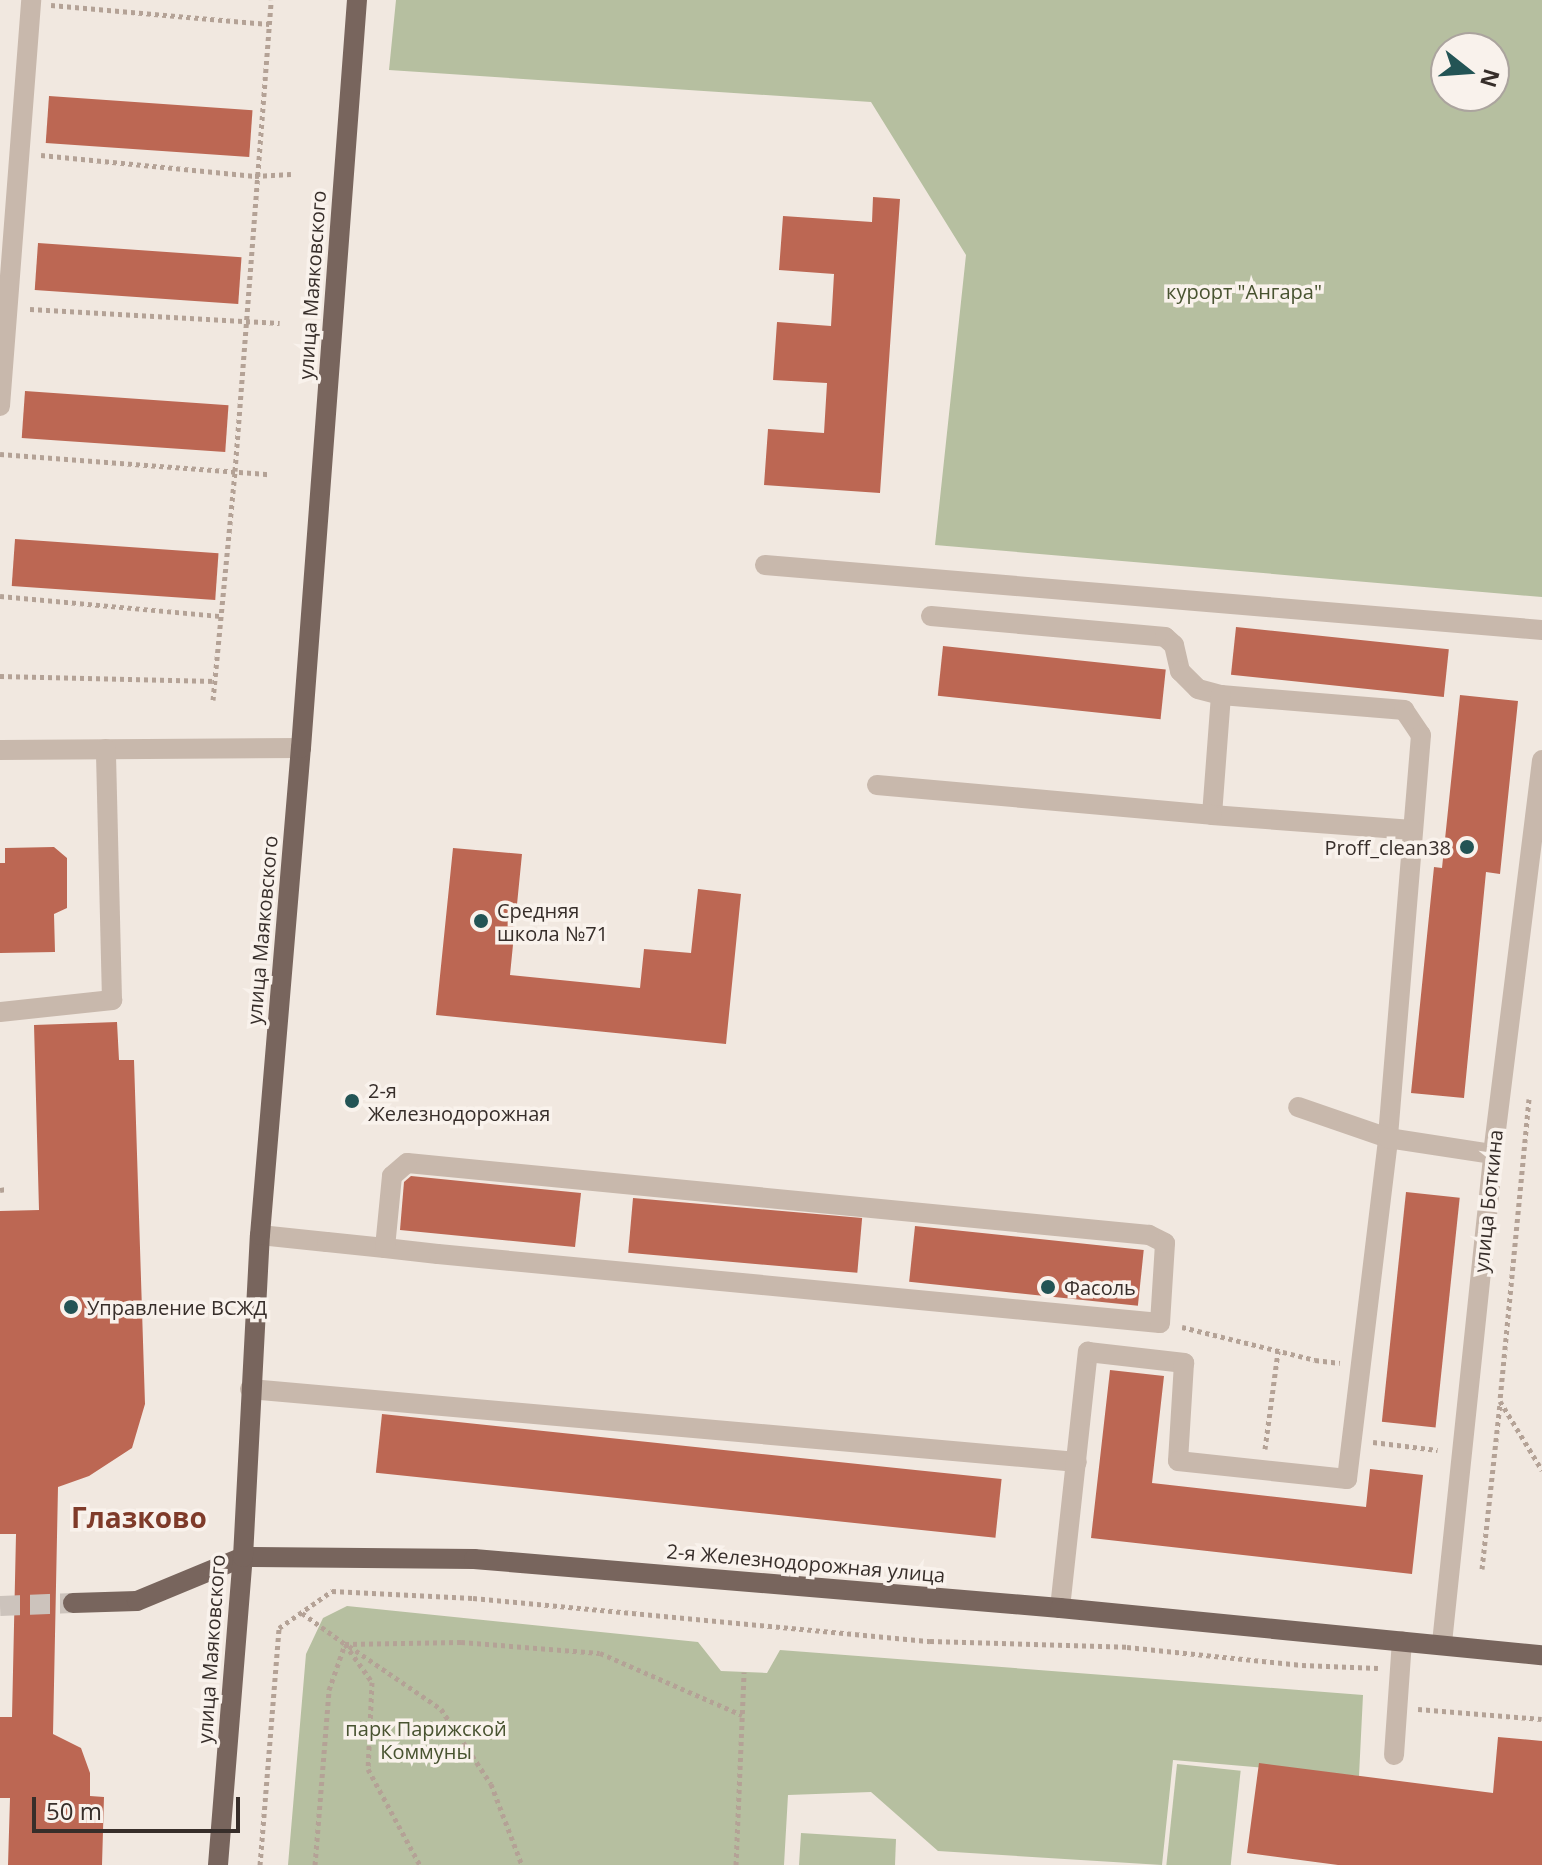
<!DOCTYPE html>
<meta charset="utf-8">
<style>
body{margin:0}
#map{position:relative;width:1542px;height:1865px;overflow:hidden;background:#f1e8e0;font-family:"Open Sans",sans-serif}
div>[style]{position:absolute}
.green>*{inset:0;background:#b6bfa0;transform-origin:0 0}
.building>*{inset:0;background:#bc6753;transform-origin:0 0}
.major-tunnel>*{height:20px;margin-top:-10px;transform-origin:0;background:repeating-linear-gradient(90deg,#ccc3bc 0 20px,transparent 0 30px)}
.path>*{height:5px;margin-top:-2.5px;transform-origin:0;background:repeating-linear-gradient(90deg,#b4a296 0 4px,transparent 0 8px)}
.minor>*{height:20px;margin:-10px;padding:0 10px;transform-origin:10px;border-radius:10px;background:#c8b8ac}
.major>*{height:20px;margin:-10px;padding:0 10px;transform-origin:10px;border-radius:10px;background:#78655d}
.dots>*{width:22px;height:22px;translate:-50% -50%;box-sizing:border-box;border:4px solid #f9f2ec;border-radius:50%}
span{translate:-50% -50%;white-space:nowrap;text-align:center;line-height:1.15;-webkit-text-stroke:7px #f9f2ec;paint-order:stroke}
.street-label{font-size:20px;color:#372e2a}
.park-label{font-size:20px;color:#485330}
.poi-label{font-size:20px;color:#372e2a}
.right{translate:-100% -50%;text-align:right}
.left{translate:0 -50%;text-align:left}
.district-label{font-size:28px;color:#7f3b2a;font-weight:700}
.north{position:absolute;left:1430px;top:32px;width:80px;height:80px;box-sizing:border-box;background:#f9f2ec;border:2px solid #aba49e;border-radius:50%;rotate:107deg;font-size:22px;font-weight:700;line-height:32px;text-align:center;color:#372e2a}
.north::after{content:'';display:block;margin:auto;width:28px;height:36px;background:#235455;clip-path:polygon(50% 0,100% 100%,50% 72%,0 100%)}
.scale{position:absolute;left:32px;top:1797px;width:208px;height:36px;box-sizing:border-box;border:4px solid #372e2a;border-top:0;padding-left:10px;font-size:24px;line-height:28px;white-space:nowrap;color:#372e2a;-webkit-text-stroke:6px #f9f2ec;paint-order:stroke}
</style>
<div id="map">
<div class="green">
<i style="clip-path:polygon(evenodd,396px 0,1542px 0,1542px 597px,935px 545px,966px 255px,871px 102px,389px 70px,396px 0,1446px 48px,1494px 48px,1494px 96px,1446px 96px,1446px 48px)"></i>
<i style="clip-path:polygon(347px 1606px,698px 1642px,721px 1671px,767px 1673px,780px 1650px,1363px 1695px,1359px 1776px,1173px 1760px,1162px 1865px,938px 1851px,871px 1792px,788px 1795px,784px 1865px,288px 1865px,306px 1654px,323px 1618px)"></i>
<i style="left:1177px;top:1764px;width:64px;height:102px;rotate:6deg"></i>
<i style="clip-path:polygon(801px 1833px,896px 1839px,895px 1865px,799px 1865px)"></i>
</div>
<div class="building">
<i style="left:49px;top:96px;width:204px;height:47px;rotate:4deg"></i>
<i style="clip-path:polygon(873px 197px,900px 199px,880px 493px,764px 485px,768px 429px,824px 433px,827px 383px,773px 380px,777px 322px,831px 326px,834px 274px,779px 270px,783px 216px,872px 222px)"></i>
<i style="left:38px;top:243px;width:204px;height:47px;rotate:4deg"></i>
<i style="left:25px;top:391px;width:204px;height:47px;rotate:4deg"></i>
<i style="left:15px;top:539px;width:204px;height:47px;rotate:4deg"></i>
<i style="left:1236px;top:627px;width:214px;height:48px;rotate:6deg"></i>
<i style="left:943px;top:646px;width:224px;height:50px;rotate:6deg"></i>
<i style="clip-path:polygon(1460px 695px,1518px 701px,1500px 874px,1486px 872px,1464px 1098px,1411px 1093px,1434px 867px,1442px 868px)"></i>
<i style="clip-path:polygon(54px 847px,67px 858px,67px 908px,54px 914px,55px 952px,0 953px,0 863px,5px 863px,5px 848px)"></i>
<i style="clip-path:polygon(453px 848px,522px 854px,510px 975px,640px 988px,644px 949px,691px 953px,698px 889px,741px 894px,726px 1044px,436px 1015px)"></i>
<i style="clip-path:polygon(117px 1022px,119px 1060px,134px 1060px,145px 1404px,132px 1448px,89px 1476px,58px 1487px,53px 1734px,81px 1748px,90px 1773px,90px 1796px,104px 1797px,102px 1865px,8px 1865px,10px 1798px,0 1798px,0 1717px,12px 1717px,16px 1534px,0 1534px,0 1211px,39px 1210px,34px 1025px)"></i>
<i style="clip-path:polygon(411px 1176px,581px 1193px,575px 1247px,400px 1230px,404px 1182px)"></i>
<i style="left:1406px;top:1192px;width:54px;height:231px;rotate:6deg"></i>
<i style="left:633px;top:1198px;width:230px;height:55px;rotate:5deg"></i>
<i style="left:915px;top:1226px;width:230px;height:56px;rotate:6deg"></i>
<i style="clip-path:polygon(1110px 1370px,1164px 1376px,1152px 1483px,1366px 1507px,1370px 1469px,1423px 1475px,1412px 1574px,1091px 1538px)"></i>
<i style="left:382px;top:1414px;width:623px;height:59px;rotate:6deg"></i>
<i style="clip-path:polygon(1498px 1737px,1542px 1741px,1542px 1865px,1338px 1865px,1247px 1853px,1259px 1763px,1493px 1793px)"></i>
</div>
<div class="major-tunnel">
<i style="left:0;top:1606px;width:73px;rotate:-2.4deg"></i>
</div>
<div class="path">
<i style="left:51px;top:5px;width:219px;rotate:5deg"></i>
<i style="left:41px;top:155px;width:215px;rotate:5.6deg"></i>
<i style="left:255px;top:176px;width:36px;rotate:-3deg"></i>
<i style="left:30px;top:309px;width:250px;rotate:3.2deg"></i>
<i style="left:0;top:454px;width:269px;rotate:4.3deg"></i>
<i style="left:0;top:596px;width:222px;rotate:5.2deg"></i>
<i style="left:0;top:676px;width:215px;rotate:1.3deg"></i>
<i style="left:213px;top:700px;width:230px;rotate:-84.5deg"></i>
<i style="left:235px;top:471px;width:472px;rotate:-85.6deg"></i>
<i style="left:1529px;top:1099px;width:303px;rotate:95.5deg"></i>
<i style="left:1500px;top:1401px;width:81px;rotate:58.7deg"></i>
<i style="left:0;top:1190px;width:6px;rotate:-9deg"></i>
<i style="left:1182px;top:1327px;width:137px;rotate:13.9deg"></i>
<i style="left:1315px;top:1360px;width:25px;rotate:7deg"></i>
<i style="left:1373px;top:1442px;width:65px;rotate:7deg"></i>
<i style="left:1265px;top:1449px;width:99px;rotate:-82.4deg"></i>
<i style="left:1482px;top:1569px;width:168px;rotate:-83.8deg"></i>
<i style="left:302px;top:1613px;width:53px;rotate:35.8deg"></i>
<i style="left:345px;top:1644px;width:47px;rotate:54.6deg"></i>
<i style="left:372px;top:1682px;width:87px;rotate:92.6deg"></i>
<i style="left:368px;top:1769px;width:109px;rotate:61.6deg"></i>
<i style="left:345px;top:1644px;width:116px;rotate:-1deg"></i>
<i style="left:461px;top:1642px;width:139px;rotate:4.5deg"></i>
<i style="left:600px;top:1653px;width:155px;rotate:23.6deg"></i>
<i style="left:349px;top:1646px;width:112px;rotate:34.4deg"></i>
<i style="left:441px;top:1709px;width:90px;rotate:56.3deg"></i>
<i style="left:491px;top:1784px;width:87px;rotate:69.1deg"></i>
<i style="left:1418px;top:1709px;width:124px;rotate:4.6deg"></i>
<i style="left:260px;top:1865px;width:238px;rotate:-85.4deg"></i>
<i style="left:279px;top:1628px;width:65px;rotate:-34.9deg"></i>
<i style="left:332px;top:1591px;width:141px;rotate:2.8deg"></i>
<i style="left:473px;top:1598px;width:459px;rotate:5.4deg"></i>
<i style="left:930px;top:1641px;width:197px;rotate:1.7deg"></i>
<i style="left:1127px;top:1647px;width:176px;rotate:5.9deg"></i>
<i style="left:1302px;top:1665px;width:76px;rotate:2.3deg"></i>
<i style="left:315px;top:1865px;width:176px;rotate:-85.4deg"></i>
<i style="left:329px;top:1690px;width:49px;rotate:-70.8deg"></i>
<i style="left:736px;top:1865px;width:193px;rotate:-87.6deg"></i>
</div>
<div class="minor">
<i style="left:0;top:406px;width:407px;rotate:-85.6deg"></i>
<i style="left:765px;top:565px;width:780px;rotate:4.78deg"></i>
<i style="left:931px;top:616px;width:235px;rotate:5.1deg"></i>
<i style="left:1165px;top:637px;width:12px;rotate:42deg"></i>
<i style="left:1174px;top:645px;width:27px;rotate:77deg"></i>
<i style="left:1180px;top:671px;width:25px;rotate:45deg"></i>
<i style="left:1198px;top:689px;width:24px;rotate:15deg"></i>
<i style="left:1221px;top:695px;width:184px;rotate:4.7deg"></i>
<i style="left:1404px;top:710px;width:30px;rotate:56deg"></i>
<i style="left:1421px;top:735px;width:404px;rotate:94.7deg"></i>
<i style="left:1388px;top:1138px;width:95px;rotate:-161deg"></i>
<i style="left:1221px;top:695px;width:120px;rotate:94.3deg"></i>
<i style="left:1212px;top:815px;width:201px;rotate:4.3deg"></i>
<i style="left:0;top:750px;width:301px;rotate:-0.4deg"></i>
<i style="left:877px;top:785px;width:336px;rotate:5.1deg"></i>
<i style="left:0;top:1012px;width:113px;rotate:-6.1deg"></i>
<i style="left:112px;top:1000px;width:251px;rotate:-91.4deg"></i>
<i style="left:260px;top:1235px;width:67px;rotate:6deg"></i>
<i style="left:327px;top:1242px;width:58px;rotate:5.9deg"></i>
<i style="left:385px;top:1248px;width:53px;rotate:6.5deg"></i>
<i style="left:438px;top:1254px;width:725px;rotate:5.46deg"></i>
<i style="left:1160px;top:1323px;width:80px;rotate:-86.4deg"></i>
<i style="left:1165px;top:1243px;width:18px;rotate:-153deg"></i>
<i style="left:1149px;top:1235px;width:745px;rotate:-174.46deg"></i>
<i style="left:407px;top:1163px;width:20px;rotate:139deg"></i>
<i style="left:392px;top:1176px;width:72px;rotate:95.6deg"></i>
<i style="left:250px;top:1389px;width:830px;rotate:5.04deg"></i>
<i style="left:1060px;top:1608px;width:258px;rotate:-83.8deg"></i>
<i style="left:1088px;top:1352px;width:97px;rotate:6.5deg"></i>
<i style="left:1184px;top:1363px;width:98px;rotate:93.5deg"></i>
<i style="left:1178px;top:1461px;width:170px;rotate:6.1deg"></i>
<i style="left:1347px;top:1479px;width:343px;rotate:-83.1deg"></i>
<i style="left:1388px;top:1138px;width:106px;rotate:8.7deg"></i>
<i style="left:1442px;top:1643px;width:492px;rotate:-84deg"></i>
<i style="left:1493px;top:1154px;width:397px;rotate:-82.9deg"></i>
<i style="left:1394px;top:1755px;width:114px;rotate:-86deg"></i>
</div>
<div class="major">
<i style="left:73px;top:1603px;width:64px;rotate:-1.8deg"></i>
<i style="left:137px;top:1601px;width:115px;rotate:-22.5deg"></i>
<i style="left:243px;top:1557px;width:231px;rotate:0.5deg"></i>
<i style="left:474px;top:1559px;width:588px;rotate:4.78deg"></i>
<i style="left:1060px;top:1608px;width:484px;rotate:5.6deg"></i>
<i style="left:218px;top:1865px;width:309px;rotate:-85.4deg"></i>
<i style="left:243px;top:1557px;width:322px;rotate:-87deg"></i>
<i style="left:260px;top:1235px;width:489px;rotate:-85.2deg"></i>
<i style="left:301px;top:748px;width:750px;rotate:-85.72deg"></i>
</div>
<div class="dots">
<i style="left:1467px;top:847px;background:#235455"></i>
<i style="left:481px;top:921px;background:#235455"></i>
<i style="left:352px;top:1101px;background:#235455"></i>
<i style="left:1048px;top:1287px;background:#235455"></i>
<i style="left:71px;top:1307px;background:#235455"></i>
</div>
<div class="street-label">
<span style="left:312px;top:285px;rotate:-86deg">улица Маяковского</span>
<span style="left:262px;top:930px;rotate:-85deg">улица Маяковского</span>
<span style="left:1488px;top:1201px;rotate:-84deg">улица Боткина</span>
<span style="left:806px;top:1563px;rotate:5deg">2-я Железнодорожная улица</span>
<span style="left:211px;top:1649px;rotate:-86deg">улица Маяковского</span>
</div>
<div class="park-label">
<span style="left:1244px;top:291px">курорт "Ангара"</span>
<span style="left:426px;top:1740px">парк Парижской<br>Коммуны</span>
</div>
<div class="poi-label">
<span class="right" style="left:1451px;top:847px">Proff_clean38</span>
<span class="left" style="left:497px;top:922px">Средняя<br>школа №71</span>
<span class="left" style="left:368px;top:1102px">2-я<br>Железнодорожная</span>
<span class="left" style="left:1064px;top:1287px">Фасоль</span>
<span class="left" style="left:87px;top:1307px">Управление ВСЖД</span>
</div>
<div class="district-label">
<span style="left:139px;top:1517px">Глазково</span>
</div>
<div class="north">N</div>
<div class="scale">50 m</div>
</div>
